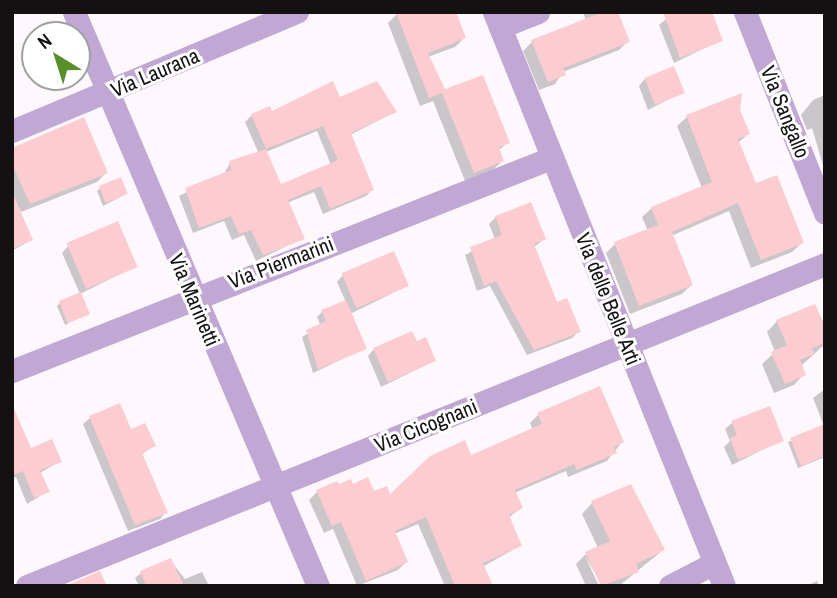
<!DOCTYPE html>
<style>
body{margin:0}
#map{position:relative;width:837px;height:598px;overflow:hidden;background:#fef8fc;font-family:"Archivo Narrow",sans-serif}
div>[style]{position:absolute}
.shadow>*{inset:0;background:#0003}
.building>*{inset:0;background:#fcccd1;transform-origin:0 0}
.minor>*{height:23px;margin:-11.5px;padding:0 11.5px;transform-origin:11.5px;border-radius:11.5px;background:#c0a7d4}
span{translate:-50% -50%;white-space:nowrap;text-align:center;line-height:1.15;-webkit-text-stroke:6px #fff;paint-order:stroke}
.street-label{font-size:21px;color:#141113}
.frame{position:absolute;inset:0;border:14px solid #141113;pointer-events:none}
.north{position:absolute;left:21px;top:21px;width:70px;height:70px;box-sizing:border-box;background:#fff;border:2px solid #a1a0a1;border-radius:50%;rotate:322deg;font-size:19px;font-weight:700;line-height:28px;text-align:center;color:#141113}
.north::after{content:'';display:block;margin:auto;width:24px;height:32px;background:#588f2b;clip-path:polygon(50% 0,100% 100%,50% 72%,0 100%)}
</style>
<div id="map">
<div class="shadow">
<i style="clip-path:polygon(583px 12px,617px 12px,628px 41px,619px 50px,563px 72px,555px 84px,539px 90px,523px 51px,532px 42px,586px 21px)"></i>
<i style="clip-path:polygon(397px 14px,464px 38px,455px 47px,428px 57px,444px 92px,508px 142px,498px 151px,502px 161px,493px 170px,465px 181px,433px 101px,420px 106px,388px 23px)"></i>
<i style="clip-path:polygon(666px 19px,721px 40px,674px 63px,659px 25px)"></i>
<i style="clip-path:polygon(645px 79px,683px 92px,648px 110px,639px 86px)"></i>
<i style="clip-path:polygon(825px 95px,825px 172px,812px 128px,807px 130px,801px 115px,813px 100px)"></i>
<i style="clip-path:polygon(740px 96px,739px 110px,748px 134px,738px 143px,755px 186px,802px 243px,792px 252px,751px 268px,729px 211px,671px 236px,691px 285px,682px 294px,630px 314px,606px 253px,615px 244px,648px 231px,642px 217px,652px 208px,702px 188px,677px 126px,687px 117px)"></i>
<i style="clip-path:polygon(evenodd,339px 99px,395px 112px,350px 135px,372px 190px,366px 196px,323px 214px,314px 192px,287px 203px,303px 238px,256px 261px,244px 235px,232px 240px,224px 221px,193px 233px,179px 196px,224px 174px,230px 163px,259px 154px,245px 122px,252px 115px,339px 99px,317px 131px,331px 165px,280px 186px,266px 152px,317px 131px)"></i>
<i style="clip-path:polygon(12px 150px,106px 173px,97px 182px,21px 212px,12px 193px)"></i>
<i style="clip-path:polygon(100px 188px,126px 194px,103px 206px,97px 191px)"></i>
<i style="clip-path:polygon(496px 217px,544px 239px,534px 247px,556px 304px,579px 331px,572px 338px,527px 355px,490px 286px,477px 291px,465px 255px,495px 239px,489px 224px)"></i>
<i style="clip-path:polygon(12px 220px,31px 240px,12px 251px)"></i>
<i style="clip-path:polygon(68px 246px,136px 266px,80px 294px,62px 253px)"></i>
<i style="clip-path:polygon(343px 275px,407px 286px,350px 314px,365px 348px,313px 373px,302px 337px,321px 326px,317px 317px,322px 312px,346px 302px,337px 282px)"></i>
<i style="clip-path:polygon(60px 303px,88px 313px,65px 325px,57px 306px)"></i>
<i style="clip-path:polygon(777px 321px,825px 331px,825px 344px,801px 366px,804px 374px,794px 385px,774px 393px,762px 364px,775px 352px,767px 332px)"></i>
<i style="clip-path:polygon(416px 343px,434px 361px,381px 387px,368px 356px,374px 349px)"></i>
<i style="clip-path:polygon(825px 389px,825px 457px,798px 468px,788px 442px,824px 426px,813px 398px)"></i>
<i style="clip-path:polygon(538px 415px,622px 442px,607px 461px,568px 477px,566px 471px,514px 493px,521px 508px,508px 518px,520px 546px,482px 567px,491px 586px,445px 586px,418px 524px,394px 534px,406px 562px,398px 570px,357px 586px,333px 529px,324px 533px,309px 500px,317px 492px,336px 483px,390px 497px,533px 430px,530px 423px)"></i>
<i style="clip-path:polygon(90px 418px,153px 446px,141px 455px,166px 512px,160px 519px,128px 531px,83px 424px)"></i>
<i style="clip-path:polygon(732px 423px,782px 440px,732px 465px,724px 447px,730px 441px,725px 429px)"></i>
<i style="clip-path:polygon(12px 429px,30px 450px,59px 462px,40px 473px,48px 491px,27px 504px,16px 477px,12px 478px)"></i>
<i style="clip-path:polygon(592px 503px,663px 550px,619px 586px,603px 586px,585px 556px,599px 586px,586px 586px,576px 564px,586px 554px,598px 548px,582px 514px)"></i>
<i style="clip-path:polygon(170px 560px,185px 579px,202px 572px,209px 586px,139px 586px,135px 578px,141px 573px)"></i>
<i style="clip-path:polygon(817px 581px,819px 586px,807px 586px)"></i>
</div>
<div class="building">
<i style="clip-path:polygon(396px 12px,456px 12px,466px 38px,428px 53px,445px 89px,483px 75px,510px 143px,499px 147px,504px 161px,474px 173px,442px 93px,429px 98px)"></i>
<i style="clip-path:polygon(603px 12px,618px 12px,630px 42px,563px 68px,566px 75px,548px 82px,531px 40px)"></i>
<i style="clip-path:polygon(663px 12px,712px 12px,723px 41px,680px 58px)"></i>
<i style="left:674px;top:66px;width:29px;height:32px;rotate:68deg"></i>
<i style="clip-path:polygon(evenodd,333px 81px,340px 97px,377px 81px,397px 112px,351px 133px,374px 190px,330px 209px,321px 186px,288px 200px,305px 239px,263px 255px,251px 230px,239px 234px,231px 216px,199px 228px,185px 188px,231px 170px,229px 161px,266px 149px,251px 114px,270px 106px,272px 111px,333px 81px,323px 126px,338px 160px,281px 184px,266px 149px,323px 126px)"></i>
<i style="clip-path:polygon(742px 93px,740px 110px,750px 134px,738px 139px,756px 183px,777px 175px,804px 243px,761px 260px,738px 203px,672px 232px,693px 285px,639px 306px,614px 242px,658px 225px,651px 207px,712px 182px,686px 115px)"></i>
<i style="clip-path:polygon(84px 117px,108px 173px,30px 204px,12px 164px,12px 148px)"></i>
<i style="left:121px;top:177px;width:18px;height:24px;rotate:68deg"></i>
<i style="clip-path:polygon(12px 192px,33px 240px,12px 249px)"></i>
<i style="clip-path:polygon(531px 202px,546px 239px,534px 244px,557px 302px,567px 298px,581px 332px,534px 350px,496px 281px,484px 286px,470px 247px,502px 235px,495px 216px)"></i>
<i style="left:118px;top:221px;width:50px;height:56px;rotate:67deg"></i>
<i style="left:394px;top:251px;width:38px;height:57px;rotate:67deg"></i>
<i style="left:81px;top:292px;width:24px;height:24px;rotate:68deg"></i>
<i style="clip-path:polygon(346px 300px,367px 349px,318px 369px,306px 330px,326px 321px,321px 310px)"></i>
<i style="clip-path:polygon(815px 304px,825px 326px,825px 343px,812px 348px,814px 354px,800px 360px,806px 375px,785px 384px,771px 352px,787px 345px,776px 320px)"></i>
<i style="clip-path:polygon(412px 331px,417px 341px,426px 337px,436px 361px,388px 382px,373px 348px)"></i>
<i style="clip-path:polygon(600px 386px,624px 442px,614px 447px,617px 453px,577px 470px,574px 464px,515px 490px,523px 508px,509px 515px,522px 546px,483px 563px,493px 586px,455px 586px,426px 517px,395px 531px,408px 562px,366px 581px,341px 522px,332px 526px,316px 490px,337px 481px,339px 484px,351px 479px,353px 484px,368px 477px,374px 491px,387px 486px,390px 494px,430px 456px,465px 440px,471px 455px,542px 424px,537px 413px)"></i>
<i style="clip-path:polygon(120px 403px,131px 429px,145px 423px,156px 446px,142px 453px,168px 513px,135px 525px,89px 416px)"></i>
<i style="clip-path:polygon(12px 404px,31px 448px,52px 439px,62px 462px,40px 470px,50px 492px,34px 498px,23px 471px,12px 475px)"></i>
<i style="clip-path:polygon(770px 406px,784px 441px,738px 460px,730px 438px,737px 435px,731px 421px)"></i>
<i style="clip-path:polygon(825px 424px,825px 456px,801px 466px,790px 438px)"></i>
<i style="clip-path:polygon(631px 484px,665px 550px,636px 564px,639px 572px,601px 586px,585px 552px,610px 541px,591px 501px)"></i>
<i style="clip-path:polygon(171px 558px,184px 586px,146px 586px,140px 571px)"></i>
<i style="clip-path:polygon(100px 571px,107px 586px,65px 586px)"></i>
</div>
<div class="minor">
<i style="left:74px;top:12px;width:624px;rotate:66.97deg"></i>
<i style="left:494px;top:12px;width:618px;rotate:68.16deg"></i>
<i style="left:745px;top:12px;width:216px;rotate:68.3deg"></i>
<i style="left:500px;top:27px;width:41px;rotate:-21.5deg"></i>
<i style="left:12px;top:131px;width:309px;rotate:-22.7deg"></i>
<i style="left:12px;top:371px;width:580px;rotate:-21.56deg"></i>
<i style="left:27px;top:586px;width:861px;rotate:-21.97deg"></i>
<i style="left:670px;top:586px;width:50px;rotate:-27.6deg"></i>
</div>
<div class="street-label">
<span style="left:155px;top:73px;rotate:-23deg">Via Laurana</span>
<span style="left:785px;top:112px;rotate:68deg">Via Sangallo</span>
<span style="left:281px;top:263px;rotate:-21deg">Via Piermarini</span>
<span style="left:608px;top:299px;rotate:68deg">Via delle Belle Arti</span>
<span style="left:194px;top:300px;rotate:67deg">Via Marinetti</span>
<span style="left:426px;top:426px;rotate:-22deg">Via Cicognani</span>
</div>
<div class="frame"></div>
<div class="north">N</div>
</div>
